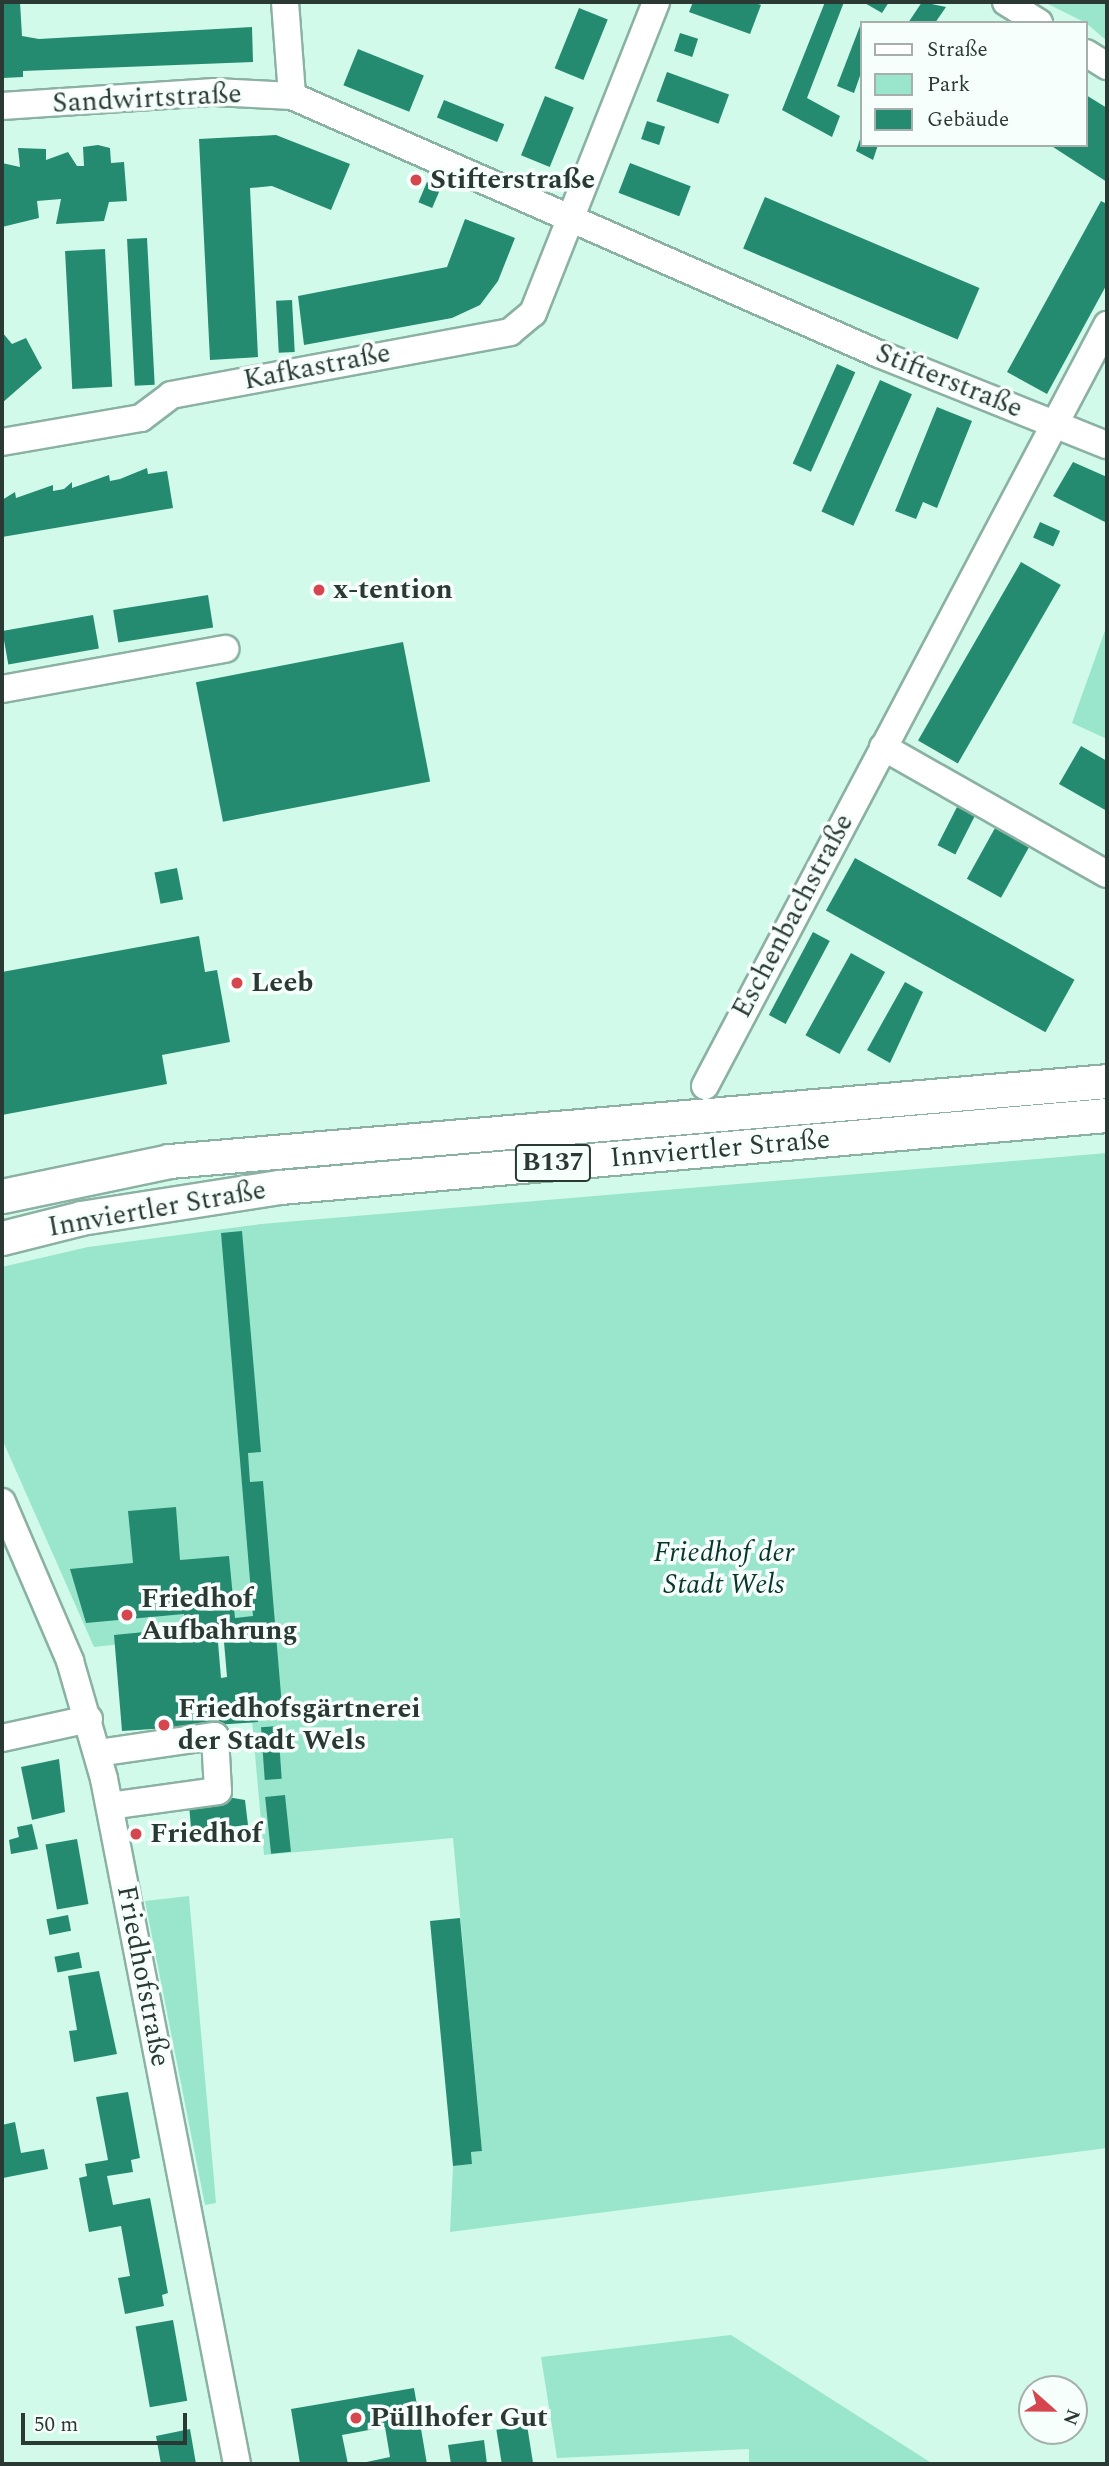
<!DOCTYPE html>
<meta charset="utf-8">
<style>
body{margin:0}
#map{position:relative;width:1109px;height:2466px;overflow:hidden;background:#d2faeb;font-family:Spectral,serif}
div>[style]{position:absolute}
.green>*{inset:0;background:#99e6cc}
.building>*{inset:0;background:#258b70;transform-origin:0 0}
.roads{filter:drop-shadow(2px 0 #8bb1a3) drop-shadow(-2px 0 #8bb1a3) drop-shadow(0 2px #8bb1a3) drop-shadow(0 -2px #8bb1a3)}
.minor>*{height:26px;margin:-13px;padding:0 13px;transform-origin:13px;border-radius:13px;background:#fff}
.major>*{height:33px;margin:-16.5px;padding:0 16.5px;transform-origin:16.5px;border-radius:16.5px;background:#fff}
.dots>*{width:19px;height:19px;translate:-50% -50%;box-sizing:border-box;border:4px solid #f7fffc;border-radius:50%}
span{translate:-50% -50%;white-space:nowrap;text-align:center;line-height:1.15;-webkit-text-stroke:7px #f7fffc;paint-order:stroke}
.shield-label span{padding:2px 5px;background:#f7fffc;border:2px solid;border-radius:5px;-webkit-text-stroke-width:0}
.shield-label{font-size:26px;color:#2a3934;font-weight:700}
.street-label{font-size:28px;color:#2a3934}
.poi-label{font-size:28px;color:#2a3934;font-weight:700}
.left{translate:0 -50%;text-align:left}
.park-label{font-size:28px;color:#073529;font-style:italic}
.frame{position:absolute;inset:0;border:4px solid #2a3934;pointer-events:none}
.legend{position:absolute;left:860px;top:21px;width:228px;height:126px;box-sizing:border-box;background:#f7fffc;border:2px solid #a5b0ac;margin:0;padding:9px 12px;list-style:none;font-size:21px;color:#2a3934}
.legend li{display:flex;align-items:center;gap:14px;height:35px}
.legend b{width:35px;border:2px solid #a5b0ac}
.north{position:absolute;left:1018px;top:2375px;width:70px;height:70px;box-sizing:border-box;background:#f7fffc;border:2px solid #a5b0ac;border-radius:50%;rotate:111deg;font-size:19px;font-weight:700;line-height:28px;text-align:center;color:#2a3934}
.north::after{content:'';display:block;margin:auto;width:24px;height:32px;background:#d6464f;clip-path:polygon(50% 0,100% 100%,50% 72%,0 100%)}
.scale{position:absolute;left:21px;top:2413px;width:166px;height:32px;box-sizing:border-box;border:4px solid #2a3934;border-top:0;padding-left:9px;font-size:21px;line-height:24px;white-space:nowrap;color:#2a3934;-webkit-text-stroke:5px #f7fffc;paint-order:stroke}
</style>
<div id="map">
<div class="green">
<i style="clip-path:polygon(1044px 2px,1107px 2px,1107px 41px,1086px 23px)"></i>
<i style="clip-path:polygon(1107px 625px,1107px 739px,1072px 723px)"></i>
<i style="clip-path:polygon(1107px 1153px,1107px 2148px,450px 2232px,453px 2166px,472px 2164px,471px 2152px,482px 2151px,453px 1838px,264px 1855px,244px 1631px,94px 1647px,2px 1439px,2px 1267px,88px 1247px,261px 1224px)"></i>
<i style="clip-path:polygon(189px 1896px,216px 2203px,205px 2205px,145px 1901px)"></i>
<i style="clip-path:polygon(731px 2335px,933px 2464px,749px 2464px,749px 2449px,557px 2458px,541px 2357px)"></i>
</div>
<div class="building">
<i style="clip-path:polygon(2px 2px,20px 2px,22px 36px,39px 39px,252px 27px,253px 62px,23px 71px,23px 77px,3px 78px)"></i>
<i style="clip-path:polygon(693px 2px,753px 2px,761px 5px,750px 34px,689px 12px)"></i>
<i style="clip-path:polygon(825px 2px,844px 2px,807px 98px,840px 116px,832px 137px,782px 110px)"></i>
<i style="clip-path:polygon(863px 2px,889px 2px,882px 13px)"></i>
<i style="clip-path:polygon(922px 2px,946px 7px,935px 23px,908px 23px)"></i>
<i style="left:579px;top:8px;width:31px;height:65px;rotate:22deg"></i>
<i style="clip-path:polygon(860px 26px,862px 70px,854px 93px,837px 86px)"></i>
<i style="left:680px;top:33px;width:19px;height:19px;rotate:18deg"></i>
<i style="left:358px;top:49px;width:71px;height:39px;rotate:22deg"></i>
<i style="left:667px;top:72px;width:66px;height:31px;rotate:20deg"></i>
<i style="clip-path:polygon(1086px 95px,1107px 108px,1107px 182px,1050px 145px,1086px 145px)"></i>
<i style="left:545px;top:96px;width:31px;height:64px;rotate:22deg"></i>
<i style="left:444px;top:100px;width:65px;height:19px;rotate:22deg"></i>
<i style="left:647px;top:121px;width:19px;height:19px;rotate:18deg"></i>
<i style="clip-path:polygon(862px 133px,862px 145px,878px 145px,873px 160px,856px 151px)"></i>
<i style="clip-path:polygon(276px 135px,350px 164px,331px 210px,272px 186px,250px 188px,258px 357px,210px 360px,199px 139px)"></i>
<i style="clip-path:polygon(98px 145px,110px 148px,111px 163px,124px 162px,127px 201px,109px 202px,104px 221px,56px 224px,61px 199px,37px 201px,39px 218px,2px 227px,2px 163px,20px 167px,18px 148px,46px 149px,46px 160px,68px 152px,77px 166px,84px 166px,83px 147px)"></i>
<i style="left:630px;top:163px;width:65px;height:32px;rotate:21deg"></i>
<i style="left:427px;top:182px;width:15px;height:22px;rotate:23deg"></i>
<i style="left:765px;top:197px;width:233px;height:56px;rotate:23deg"></i>
<i style="clip-path:polygon(1101px 201px,1107px 204px,1107px 284px,1047px 394px,1007px 372px)"></i>
<i style="clip-path:polygon(465px 219px,515px 238px,498px 281px,480px 305px,452px 318px,304px 345px,298px 296px,447px 267px)"></i>
<i style="left:147px;top:238px;width:147px;height:20px;rotate:87deg"></i>
<i style="left:105px;top:249px;width:138px;height:40px;rotate:87deg"></i>
<i style="left:292px;top:300px;width:52px;height:16px;rotate:87deg"></i>
<i style="clip-path:polygon(2px 332px,12px 344px,26px 338px,42px 368px,2px 403px)"></i>
<i style="left:837px;top:364px;width:20px;height:109px;rotate:24deg"></i>
<i style="left:880px;top:380px;width:35px;height:144px;rotate:24deg"></i>
<i style="clip-path:polygon(937px 407px,972px 421px,937px 508px,923px 502px,916px 519px,895px 511px)"></i>
<i style="clip-path:polygon(1073px 462px,1107px 477px,1107px 523px,1053px 496px)"></i>
<i style="clip-path:polygon(147px 468px,148px 474px,167px 471px,173px 508px,2px 537px,2px 500px,15px 492px,16px 498px,53px 485px,53px 491px,64px 489px,72px 482px,72px 488px,109px 475px,110px 481px,120px 479px)"></i>
<i style="left:1040px;top:522px;width:22px;height:17px;rotate:24deg"></i>
<i style="left:1021px;top:562px;width:46px;height:206px;rotate:30deg"></i>
<i style="left:208px;top:595px;width:33px;height:96px;rotate:81deg"></i>
<i style="left:93px;top:615px;width:34px;height:92px;rotate:80deg"></i>
<i style="left:403px;top:642px;width:142px;height:211px;rotate:79deg"></i>
<i style="clip-path:polygon(1081px 746px,1107px 761px,1107px 811px,1059px 784px)"></i>
<i style="left:957px;top:807px;width:20px;height:43px;rotate:27deg"></i>
<i style="left:995px;top:828px;width:39px;height:58px;rotate:29deg"></i>
<i style="left:855px;top:858px;width:251px;height:60px;rotate:29deg"></i>
<i style="left:177px;top:868px;width:32px;height:23px;rotate:79deg"></i>
<i style="left:813px;top:932px;width:19px;height:94px;rotate:28deg"></i>
<i style="clip-path:polygon(199px 936px,205px 972px,217px 970px,230px 1042px,162px 1055px,167px 1084px,2px 1115px,2px 972px)"></i>
<i style="left:851px;top:953px;width:39px;height:94px;rotate:29deg"></i>
<i style="clip-path:polygon(905px 982px,923px 992px,890px 1063px,867px 1050px)"></i>
<i style="clip-path:polygon(evenodd,242px 1231px,261px 1452px,248px 1453px,250px 1482px,263px 1481px,282px 1706px,256px 1708px,258px 1722px,122px 1731px,114px 1635px,185px 1628px,184px 1614px,86px 1623px,70px 1569px,133px 1563px,128px 1511px,176px 1507px,180px 1560px,229px 1556px,235px 1618px,253px 1616px,221px 1233px,242px 1231px,218px 1642px,224px 1642px,227px 1677px,221px 1678px,218px 1642px)"></i>
<i style="left:278px;top:1726px;width:53px;height:17px;rotate:86deg"></i>
<i style="clip-path:polygon(59px 1759px,65px 1812px,32px 1820px,21px 1767px)"></i>
<i style="left:285px;top:1795px;width:57px;height:20px;rotate:84deg"></i>
<i style="clip-path:polygon(227px 1797px,245px 1800px,248px 1825px,209px 1829px,210px 1837px,192px 1839px,189px 1805px)"></i>
<i style="clip-path:polygon(32px 1824px,38px 1849px,11px 1854px,9px 1840px,19px 1837px,17px 1827px)"></i>
<i style="left:77px;top:1839px;width:66px;height:32px;rotate:80deg"></i>
<i style="left:68px;top:1915px;width:16px;height:22px;rotate:79deg"></i>
<i style="clip-path:polygon(460px 1918px,482px 2151px,471px 2152px,472px 2164px,453px 2166px,430px 1921px)"></i>
<i style="left:79px;top:1952px;width:16px;height:25px;rotate:79deg"></i>
<i style="clip-path:polygon(99px 1971px,117px 2054px,74px 2062px,69px 2031px,77px 2030px,68px 1976px)"></i>
<i style="clip-path:polygon(128px 2092px,140px 2158px,131px 2160px,133px 2172px,107px 2176px,113px 2205px,150px 2198px,168px 2293px,162px 2295px,164px 2306px,125px 2314px,118px 2278px,130px 2276px,121px 2226px,89px 2232px,79px 2178px,87px 2176px,85px 2164px,108px 2160px,96px 2097px)"></i>
<i style="clip-path:polygon(15px 2122px,21px 2153px,44px 2149px,48px 2169px,3px 2178px,2px 2125px)"></i>
<i style="left:173px;top:2320px;width:82px;height:38px;rotate:80deg"></i>
<i style="clip-path:polygon(414px 2388px,427px 2464px,357px 2464px,390px 2457px,385px 2427px,342px 2435px,348px 2464px,300px 2464px,291px 2409px)"></i>
<i style="left:527px;top:2425px;width:39px;height:31px;rotate:81deg"></i>
<i style="clip-path:polygon(190px 2429px,196px 2464px,161px 2464px,156px 2436px)"></i>
<i style="clip-path:polygon(484px 2440px,487px 2464px,451px 2464px,448px 2445px)"></i>
</div>
<div class="roads">
<div class="minor">
<i style="left:285px;top:2px;width:94px;rotate:85.7deg"></i>
<i style="left:1006px;top:2px;width:39px;rotate:32deg"></i>
<i style="left:1086px;top:53px;width:25px;rotate:32deg"></i>
<i style="left:2px;top:106px;width:213px;rotate:-3.8deg"></i>
<i style="left:215px;top:92px;width:77px;rotate:3deg"></i>
<i style="left:292px;top:96px;width:641px;rotate:23.73deg"></i>
<i style="left:879px;top:354px;width:245px;rotate:21.8deg"></i>
<i style="left:2px;top:442px;width:141px;rotate:-9.8deg"></i>
<i style="left:141px;top:418px;width:38px;rotate:-37deg"></i>
<i style="left:171px;top:395px;width:345px;rotate:-10.5deg"></i>
<i style="left:510px;top:332px;width:30px;rotate:-40deg"></i>
<i style="left:533px;top:313px;width:334px;rotate:-68.4deg"></i>
<i style="left:2px;top:689px;width:227px;rotate:-10.2deg"></i>
<i style="left:883px;top:747px;width:257px;rotate:29.6deg"></i>
<i style="left:705px;top:1086px;width:861px;rotate:-62.15deg"></i>
<i style="left:2px;top:1502px;width:173px;rotate:66.8deg"></i>
<i style="left:70px;top:1661px;width:123px;rotate:73.9deg"></i>
<i style="left:104px;top:1779px;width:698px;rotate:79.01deg"></i>
<i style="left:2px;top:1738px;width:89px;rotate:-12.3deg"></i>
<i style="left:98px;top:1753px;width:118px;rotate:-8.3deg"></i>
<i style="left:215px;top:1736px;width:55px;rotate:86.9deg"></i>
<i style="left:218px;top:1791px;width:109px;rotate:172.1deg"></i>
</div>
<div class="major">
<i style="left:2px;top:1196px;width:171px;rotate:-11.8deg"></i>
<i style="left:169px;top:1161px;width:941px;rotate:-4.87deg"></i>
<i style="left:2px;top:1238px;width:81px;rotate:-14.2deg"></i>
<i style="left:81px;top:1218px;width:201px;rotate:-8.9deg"></i>
<i style="left:280px;top:1187px;width:830px;rotate:-4.98deg"></i>
</div>
</div>
<div class="dots">
<i style="left:416px;top:180px;background:#d6464f"></i>
<i style="left:319px;top:590px;background:#d6464f"></i>
<i style="left:237px;top:983px;background:#d6464f"></i>
<i style="left:127px;top:1615px;background:#d6464f"></i>
<i style="left:164px;top:1725px;background:#d6464f"></i>
<i style="left:136px;top:1834px;background:#d6464f"></i>
<i style="left:356px;top:2418px;background:#d6464f"></i>
</div>
<div class="shield-label">
<span style="left:553px;top:1163px">B137</span>
</div>
<div class="street-label">
<span style="left:147px;top:99px;rotate:-3deg">Sandwirtstraße</span>
<span style="left:317px;top:367px;rotate:-11deg">Kafkastraße</span>
<span style="left:949px;top:381px;rotate:22deg">Stifterstraße</span>
<span style="left:793px;top:916px;rotate:-62deg">Eschenbachstraße</span>
<span style="left:720px;top:1149px;rotate:-5deg">Innviertler Straße</span>
<span style="left:157px;top:1209px;rotate:-10deg">Innviertler Straße</span>
<span style="left:143px;top:1976px;rotate:79deg">Friedhofstraße</span>
</div>
<div class="poi-label">
<span class="left" style="left:430px;top:180px">Stifterstraße</span>
<span class="left" style="left:333px;top:590px">x-tention</span>
<span class="left" style="left:251px;top:983px">Leeb</span>
<span class="left" style="left:141px;top:1615px">Friedhof<br>Aufbahrung</span>
<span class="left" style="left:178px;top:1725px">Friedhofsgärtnerei<br>der Stadt Wels</span>
<span class="left" style="left:150px;top:1834px">Friedhof</span>
<span class="left" style="left:370px;top:2418px">Püllhofer Gut</span>
</div>
<div class="park-label">
<span style="left:724px;top:1569px">Friedhof der<br>Stadt Wels</span>
</div>
<div class="frame"></div>
<ul class="legend">
<li><b style="height:9px;background:#fff"></b>Straße</li>
<li><b style="height:19px;background:#99e6cc"></b>Park</li>
<li><b style="height:19px;background:#258b70"></b>Gebäude</li>
</ul>
<div class="north">N</div>
<div class="scale">50 m</div>
</div>
